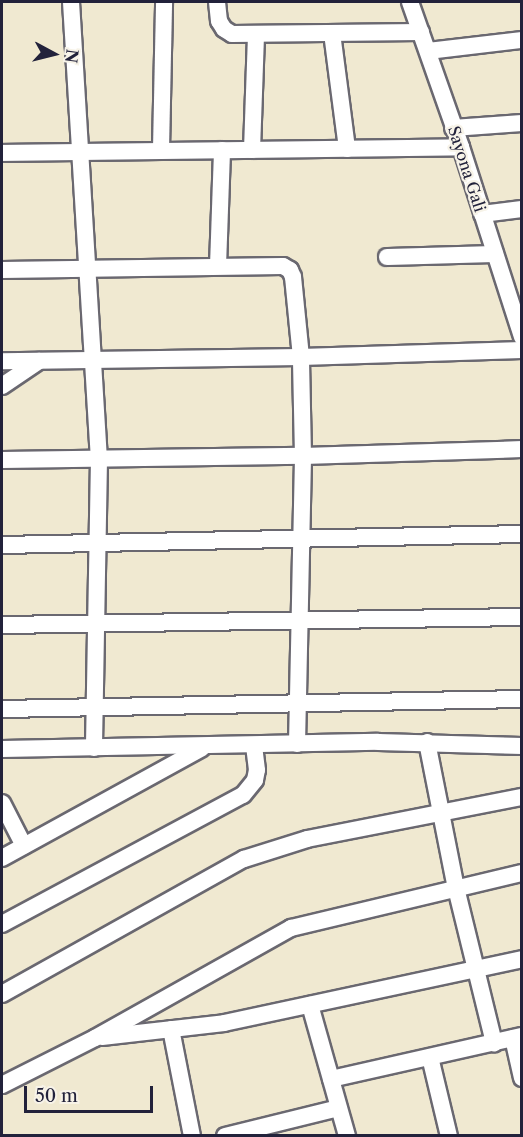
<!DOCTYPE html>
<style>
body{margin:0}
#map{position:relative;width:523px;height:1137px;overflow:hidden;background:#f0e9d1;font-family:"Libre Caslon Text",serif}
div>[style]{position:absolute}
.roads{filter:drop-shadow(2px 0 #6a6870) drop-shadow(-2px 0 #6a6870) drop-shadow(0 2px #6a6870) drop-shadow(0 -2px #6a6870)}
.street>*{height:16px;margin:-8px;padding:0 8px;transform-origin:8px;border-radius:8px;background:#fff}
span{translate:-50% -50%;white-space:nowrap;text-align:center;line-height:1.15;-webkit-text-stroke:4.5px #f7f3e8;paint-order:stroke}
.street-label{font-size:16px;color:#22223b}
.frame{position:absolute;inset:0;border:3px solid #22223b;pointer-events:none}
.north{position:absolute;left:24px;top:24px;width:60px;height:60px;-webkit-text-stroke:4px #f7f3e8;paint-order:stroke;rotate:97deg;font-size:16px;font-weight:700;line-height:24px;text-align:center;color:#22223b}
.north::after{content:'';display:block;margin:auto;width:21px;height:27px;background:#22223b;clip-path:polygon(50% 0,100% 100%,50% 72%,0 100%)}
.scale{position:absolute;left:24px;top:1086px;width:129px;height:27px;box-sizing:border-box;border:3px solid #22223b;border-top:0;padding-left:8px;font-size:18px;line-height:21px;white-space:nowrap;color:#22223b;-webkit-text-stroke:4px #f7f3e8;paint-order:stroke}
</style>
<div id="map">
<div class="roads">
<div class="street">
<i style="left:71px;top:2px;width:458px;rotate:86.5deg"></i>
<i style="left:99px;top:459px;width:289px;rotate:91deg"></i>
<i style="left:217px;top:2px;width:19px;rotate:84deg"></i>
<i style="left:219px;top:21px;width:9px;rotate:58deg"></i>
<i style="left:224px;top:29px;width:9px;rotate:32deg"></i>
<i style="left:232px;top:34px;width:189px;rotate:-0.6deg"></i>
<i style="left:410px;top:2px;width:154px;rotate:70.6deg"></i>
<i style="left:461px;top:147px;width:200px;rotate:72.2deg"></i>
<i style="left:332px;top:33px;width:117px;rotate:82.6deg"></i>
<i style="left:428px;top:51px;width:95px;rotate:-6.7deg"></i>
<i style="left:453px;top:128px;width:69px;rotate:-4.1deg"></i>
<i style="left:161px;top:149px;width:147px;rotate:-88.8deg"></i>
<i style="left:252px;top:150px;width:115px;rotate:-88deg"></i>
<i style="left:2px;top:153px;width:459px;rotate:-0.7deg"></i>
<i style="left:482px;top:214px;width:40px;rotate:-7.1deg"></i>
<i style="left:387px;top:257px;width:108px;rotate:-1.6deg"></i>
<i style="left:218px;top:266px;width:116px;rotate:-88deg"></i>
<i style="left:2px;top:270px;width:281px;rotate:-0.8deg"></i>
<i style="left:283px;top:266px;width:8px;rotate:30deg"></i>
<i style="left:290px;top:270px;width:8px;rotate:67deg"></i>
<i style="left:293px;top:277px;width:80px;rotate:84.3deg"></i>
<i style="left:301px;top:357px;width:299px;rotate:179.2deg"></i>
<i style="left:2px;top:386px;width:45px;rotate:-34deg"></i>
<i style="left:2px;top:460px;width:301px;rotate:-0.8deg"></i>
<i style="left:303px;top:456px;width:219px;rotate:-1.8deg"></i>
<i style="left:2px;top:545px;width:520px;rotate:-1.21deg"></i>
<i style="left:2px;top:625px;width:520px;rotate:-0.88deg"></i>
<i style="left:2px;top:709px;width:520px;rotate:-1.1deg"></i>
<i style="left:427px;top:742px;width:149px;rotate:78.8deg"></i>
<i style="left:456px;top:888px;width:160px;rotate:76.2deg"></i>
<i style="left:297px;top:744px;width:288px;rotate:-88.8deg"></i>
<i style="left:303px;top:456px;width:99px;rotate:-91.2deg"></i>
<i style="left:301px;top:357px;width:221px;rotate:-1.8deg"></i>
<i style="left:2px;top:749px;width:376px;rotate:-1.1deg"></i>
<i style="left:378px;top:742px;width:144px;rotate:1.6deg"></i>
<i style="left:2px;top:803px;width:48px;rotate:62.9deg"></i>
<i style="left:2px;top:858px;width:228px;rotate:-28.8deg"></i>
<i style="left:2px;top:924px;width:273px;rotate:-28.2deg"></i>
<i style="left:243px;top:795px;width:19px;rotate:-51deg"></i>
<i style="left:255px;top:780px;width:10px;rotate:-79deg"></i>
<i style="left:257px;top:770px;width:25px;rotate:-97deg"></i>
<i style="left:2px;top:994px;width:277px;rotate:-29.2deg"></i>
<i style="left:244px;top:859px;width:66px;rotate:-17.6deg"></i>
<i style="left:307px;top:839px;width:219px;rotate:-11.1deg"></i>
<i style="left:310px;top:1005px;width:136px;rotate:74.2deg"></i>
<i style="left:171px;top:1029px;width:109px;rotate:78.9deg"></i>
<i style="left:102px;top:1037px;width:123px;rotate:-6.5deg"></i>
<i style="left:224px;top:1023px;width:305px;rotate:-12.1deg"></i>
<i style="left:513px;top:1038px;width:41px;rotate:77.3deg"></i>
<i style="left:430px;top:1057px;width:81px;rotate:76.5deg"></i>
<i style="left:331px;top:1079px;width:196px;rotate:-12.7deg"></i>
<i style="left:2px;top:1085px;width:104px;rotate:-26.8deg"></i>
<i style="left:95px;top:1038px;width:225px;rotate:-29.3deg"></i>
<i style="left:291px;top:928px;width:237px;rotate:-13.4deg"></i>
<i style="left:225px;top:1136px;width:117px;rotate:-13.8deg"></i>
</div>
</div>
<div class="street-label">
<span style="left:467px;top:169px;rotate:72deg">Sayona Gali</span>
</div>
<div class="frame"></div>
<div class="north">N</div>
<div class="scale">50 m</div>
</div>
